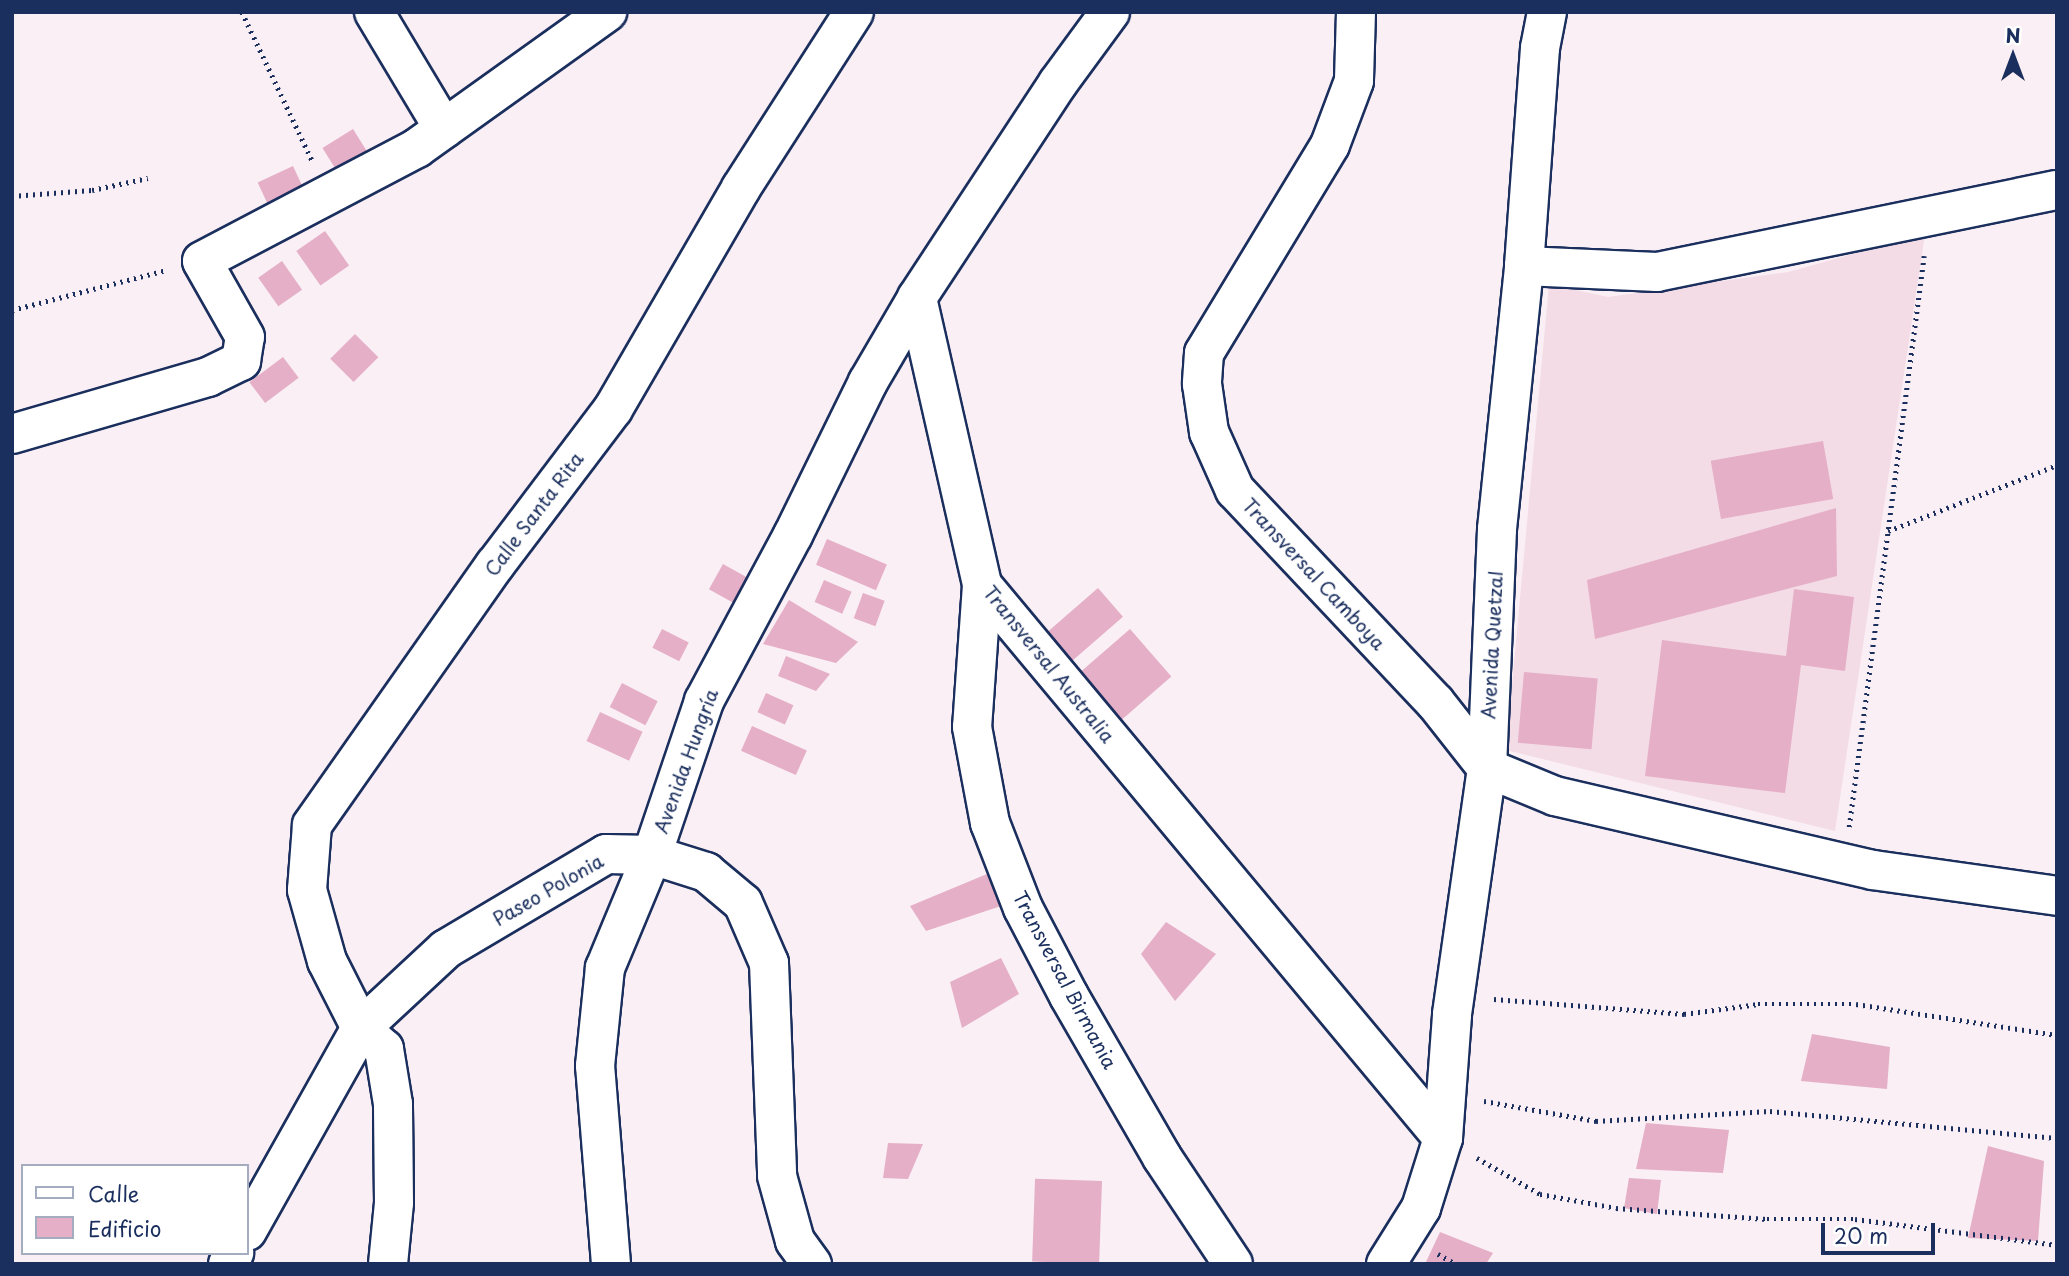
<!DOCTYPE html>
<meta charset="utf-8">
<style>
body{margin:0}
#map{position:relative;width:2069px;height:1276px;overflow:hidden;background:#faeff4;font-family:"Playpen Sans",sans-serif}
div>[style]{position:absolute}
.built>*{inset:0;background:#f4dce6}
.building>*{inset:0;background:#e5afc7;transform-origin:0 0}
.path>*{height:4.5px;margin-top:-2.25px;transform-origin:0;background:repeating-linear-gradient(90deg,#1b2f5e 0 2px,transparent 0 7px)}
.roads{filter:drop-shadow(2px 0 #1b2f5e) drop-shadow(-2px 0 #1b2f5e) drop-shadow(0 2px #1b2f5e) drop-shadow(0 -2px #1b2f5e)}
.minor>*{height:38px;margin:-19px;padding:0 19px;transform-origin:19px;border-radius:19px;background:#fff}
span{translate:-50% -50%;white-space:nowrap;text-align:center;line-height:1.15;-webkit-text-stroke:6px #fff;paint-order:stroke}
.street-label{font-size:19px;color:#1b2f5e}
.frame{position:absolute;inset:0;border:14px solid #1b2f5e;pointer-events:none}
.legend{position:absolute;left:21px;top:1164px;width:228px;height:91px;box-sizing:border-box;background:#fff;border:2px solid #a4acbf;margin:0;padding:9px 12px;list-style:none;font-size:21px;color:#1b2f5e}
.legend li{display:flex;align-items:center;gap:14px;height:35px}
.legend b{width:35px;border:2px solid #a4acbf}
.north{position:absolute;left:1978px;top:21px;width:70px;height:70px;-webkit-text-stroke:5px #fff;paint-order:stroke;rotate:0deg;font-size:19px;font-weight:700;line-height:28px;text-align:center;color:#1b2f5e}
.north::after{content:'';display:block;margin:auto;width:24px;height:32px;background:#1b2f5e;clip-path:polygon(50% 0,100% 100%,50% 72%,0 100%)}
.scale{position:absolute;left:1821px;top:1223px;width:114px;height:32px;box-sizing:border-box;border:4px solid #1b2f5e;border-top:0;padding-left:9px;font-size:21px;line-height:24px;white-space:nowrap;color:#1b2f5e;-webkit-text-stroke:5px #fff;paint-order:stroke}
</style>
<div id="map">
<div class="built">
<i style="clip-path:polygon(1925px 234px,1835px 831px,1506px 750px,1549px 284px,1608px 297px,1788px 272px)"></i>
</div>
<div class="building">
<i style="left:353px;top:129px;width:38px;height:36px;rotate:58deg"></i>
<i style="left:293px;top:166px;width:33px;height:39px;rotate:65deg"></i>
<i style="left:325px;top:231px;width:42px;height:35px;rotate:55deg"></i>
<i style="left:282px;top:261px;width:35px;height:29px;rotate:55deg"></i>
<i style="left:355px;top:334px;width:33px;height:35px;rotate:45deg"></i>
<i style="left:283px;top:357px;width:26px;height:42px;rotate:53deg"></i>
<i style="left:1823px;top:441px;width:59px;height:114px;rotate:80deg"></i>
<i style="clip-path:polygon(1836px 508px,1837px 576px,1595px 639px,1587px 580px)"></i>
<i style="left:827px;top:539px;width:65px;height:28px;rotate:23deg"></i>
<i style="left:723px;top:564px;width:39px;height:29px;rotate:29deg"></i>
<i style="left:824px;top:580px;width:30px;height:24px;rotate:23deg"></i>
<i style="left:1098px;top:588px;width:38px;height:80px;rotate:49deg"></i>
<i style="clip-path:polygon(1794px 589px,1854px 597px,1845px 671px,1801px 665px,1785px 793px,1645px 776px,1662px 640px,1786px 656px)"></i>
<i style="left:863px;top:593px;width:23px;height:27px;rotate:20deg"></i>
<i style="clip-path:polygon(789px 600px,858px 642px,836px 663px,763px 644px)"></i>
<i style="left:662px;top:629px;width:30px;height:21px;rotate:27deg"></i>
<i style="left:1130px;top:629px;width:63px;height:76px;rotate:49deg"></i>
<i style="clip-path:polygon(786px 656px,830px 674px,816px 691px,778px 676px)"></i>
<i style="left:1524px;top:672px;width:74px;height:71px;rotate:5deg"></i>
<i style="left:622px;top:683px;width:40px;height:27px;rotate:27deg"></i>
<i style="left:766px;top:693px;width:30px;height:21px;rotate:24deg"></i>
<i style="left:600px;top:712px;width:47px;height:32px;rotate:25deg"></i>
<i style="left:752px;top:726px;width:60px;height:27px;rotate:24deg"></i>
<i style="clip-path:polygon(987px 874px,1001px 906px,926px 931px,910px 906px)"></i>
<i style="clip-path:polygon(1166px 922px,1216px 954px,1175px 1001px,1141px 954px)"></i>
<i style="clip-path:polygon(1001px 958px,1019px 994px,962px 1028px,950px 982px)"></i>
<i style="clip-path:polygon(1812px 1034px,1890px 1047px,1887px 1089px,1801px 1081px)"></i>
<i style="clip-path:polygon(1646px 1123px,1729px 1130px,1723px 1173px,1636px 1169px)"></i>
<i style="clip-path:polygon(888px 1143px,923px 1144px,908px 1179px,883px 1178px)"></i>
<i style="clip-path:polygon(1988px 1146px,2044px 1161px,2038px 1241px,1968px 1238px)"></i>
<i style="clip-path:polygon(1629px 1178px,1661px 1180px,1657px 1214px,1624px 1208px)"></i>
<i style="left:1102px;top:1181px;width:83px;height:67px;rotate:92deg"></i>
<i style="clip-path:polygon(1440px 1232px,1493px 1253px,1486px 1264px,1425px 1264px)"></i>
</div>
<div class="path">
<i style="left:242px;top:12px;width:164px;rotate:64.7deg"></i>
<i style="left:12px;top:196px;width:80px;rotate:-4.3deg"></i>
<i style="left:92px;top:190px;width:57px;rotate:-12.1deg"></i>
<i style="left:12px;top:310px;width:160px;rotate:-14.5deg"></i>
<i style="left:1888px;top:531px;width:181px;rotate:-21.3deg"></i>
<i style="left:1849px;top:827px;width:576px;rotate:-82.52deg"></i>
<i style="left:1494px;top:999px;width:191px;rotate:4.5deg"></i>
<i style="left:1684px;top:1014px;width:75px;rotate:-7.7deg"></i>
<i style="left:1758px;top:1004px;width:98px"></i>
<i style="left:1856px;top:1004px;width:203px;rotate:8.8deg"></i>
<i style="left:1484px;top:1101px;width:114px;rotate:10.1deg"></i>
<i style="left:1596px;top:1121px;width:174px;rotate:-3.3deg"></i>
<i style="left:1770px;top:1111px;width:288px;rotate:5.4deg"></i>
<i style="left:1477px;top:1158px;width:73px;rotate:29.7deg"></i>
<i style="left:1540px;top:1194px;width:77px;rotate:10.4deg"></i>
<i style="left:1616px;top:1208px;width:151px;rotate:4.2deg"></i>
<i style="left:1767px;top:1219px;width:88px"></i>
<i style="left:1855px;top:1219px;width:204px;rotate:7.3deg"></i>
<i style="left:1438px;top:1254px;width:21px;rotate:29deg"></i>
</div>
<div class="roads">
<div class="minor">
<i style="left:374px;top:12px;width:136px;rotate:59.1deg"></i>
<i style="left:1110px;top:12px;width:88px;rotate:126.2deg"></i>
<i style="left:1058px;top:83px;width:257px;rotate:123.3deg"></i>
<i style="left:917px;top:298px;width:294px;rotate:77.2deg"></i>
<i style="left:982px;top:585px;width:720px;rotate:50.18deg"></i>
<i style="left:1356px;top:12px;width:69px;rotate:91.7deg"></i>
<i style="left:1354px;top:81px;width:68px;rotate:110.6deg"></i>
<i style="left:1330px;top:145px;width:243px;rotate:121.2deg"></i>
<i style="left:1204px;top:353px;width:31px;rotate:94deg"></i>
<i style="left:1202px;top:384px;width:49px;rotate:81.7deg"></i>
<i style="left:1209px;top:432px;width:64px;rotate:65.9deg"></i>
<i style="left:1235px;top:490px;width:291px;rotate:46.7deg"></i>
<i style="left:1435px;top:702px;width:84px;rotate:51.8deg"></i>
<i style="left:1487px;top:768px;width:74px;rotate:22.4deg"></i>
<i style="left:1555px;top:796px;width:326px;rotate:13.1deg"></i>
<i style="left:1873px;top:870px;width:186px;rotate:8deg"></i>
<i style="left:1524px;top:266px;width:133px;rotate:2.6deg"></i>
<i style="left:1657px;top:272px;width:408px;rotate:-11.6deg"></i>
<i style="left:12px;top:434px;width:204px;rotate:-16.2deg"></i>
<i style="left:208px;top:377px;width:37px;rotate:-26deg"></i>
<i style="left:241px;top:361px;width:24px;rotate:-81deg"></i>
<i style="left:245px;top:337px;width:87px;rotate:-119.5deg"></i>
<i style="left:202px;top:261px;width:243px;rotate:-27.7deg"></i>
<i style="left:417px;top:148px;width:234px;rotate:-35.6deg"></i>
<i style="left:982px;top:585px;width:142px;rotate:94deg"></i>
<i style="left:972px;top:727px;width:98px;rotate:79.4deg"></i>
<i style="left:990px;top:823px;width:91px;rotate:68.8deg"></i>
<i style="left:1023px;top:908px;width:99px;rotate:62.4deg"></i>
<i style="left:1069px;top:996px;width:186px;rotate:60deg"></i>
<i style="left:1162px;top:1157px;width:128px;rotate:56.4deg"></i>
<i style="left:247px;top:1231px;width:233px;rotate:-60.7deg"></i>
<i style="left:361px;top:1028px;width:116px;rotate:-42.9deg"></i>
<i style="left:446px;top:949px;width:186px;rotate:-30.7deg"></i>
<i style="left:606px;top:854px;width:46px;rotate:1.2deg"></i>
<i style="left:652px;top:855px;width:57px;rotate:17.5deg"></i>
<i style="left:706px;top:872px;width:48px;rotate:40deg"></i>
<i style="left:743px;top:903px;width:65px;rotate:66.6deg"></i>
<i style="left:769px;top:963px;width:213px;rotate:87.8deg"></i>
<i style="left:777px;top:1176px;width:67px;rotate:74.5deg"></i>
<i style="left:795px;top:1241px;width:29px;rotate:54deg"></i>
<i style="left:228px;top:1264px;width:13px;rotate:-61deg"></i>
<i style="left:388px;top:1264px;width:61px;rotate:-84.4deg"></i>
<i style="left:394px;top:1203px;width:99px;rotate:-90.6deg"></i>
<i style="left:393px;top:1104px;width:56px;rotate:-99.3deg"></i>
<i style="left:384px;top:1049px;width:31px;rotate:-138deg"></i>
<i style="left:361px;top:1028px;width:75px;rotate:-116.9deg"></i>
<i style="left:327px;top:961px;width:74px;rotate:-105.7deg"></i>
<i style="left:307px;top:890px;width:65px;rotate:-85.6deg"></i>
<i style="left:312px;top:825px;width:318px;rotate:-54.9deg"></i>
<i style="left:495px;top:565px;width:196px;rotate:-52.9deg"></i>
<i style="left:613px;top:409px;width:255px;rotate:-59.9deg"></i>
<i style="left:741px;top:188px;width:209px;rotate:-57.3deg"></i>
<i style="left:611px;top:1264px;width:199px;rotate:-94.6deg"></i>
<i style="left:595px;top:1066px;width:99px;rotate:-84.2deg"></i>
<i style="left:605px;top:968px;width:122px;rotate:-67.4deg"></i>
<i style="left:652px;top:855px;width:163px;rotate:-71.3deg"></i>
<i style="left:704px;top:701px;width:188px;rotate:-61.8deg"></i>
<i style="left:793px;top:535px;width:170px;rotate:-63.9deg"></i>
<i style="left:868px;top:382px;width:97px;rotate:-59.7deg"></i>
<i style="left:1386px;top:1264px;width:66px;rotate:-58deg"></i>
<i style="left:1421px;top:1208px;width:73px;rotate:-72.6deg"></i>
<i style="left:1443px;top:1138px;width:124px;rotate:-85.8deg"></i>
<i style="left:1452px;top:1014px;width:248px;rotate:-81.9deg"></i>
<i style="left:1487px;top:768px;width:239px;rotate:-87.6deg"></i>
<i style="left:1497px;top:529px;width:264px;rotate:-84.1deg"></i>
<i style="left:1524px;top:266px;width:219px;rotate:-85.8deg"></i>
<i style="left:1540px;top:48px;width:37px;rotate:-79deg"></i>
</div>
</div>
<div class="street-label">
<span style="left:534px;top:514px;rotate:-53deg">Calle Santa Rita</span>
<span style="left:1314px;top:574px;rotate:47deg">Transversal Camboya</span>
<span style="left:1492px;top:645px;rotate:-87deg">Avenida Quetzal</span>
<span style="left:1049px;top:664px;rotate:51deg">Transversal Australia</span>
<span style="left:686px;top:761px;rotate:-70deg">Avenida Hungría</span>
<span style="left:548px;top:890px;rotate:-30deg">Paseo Polonia</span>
<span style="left:1065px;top:980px;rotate:62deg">Transversal Birmania</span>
</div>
<div class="frame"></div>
<ul class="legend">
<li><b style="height:9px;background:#fff"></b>Calle</li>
<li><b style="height:19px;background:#e5afc7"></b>Edificio</li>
</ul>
<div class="north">N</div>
<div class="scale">20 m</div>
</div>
